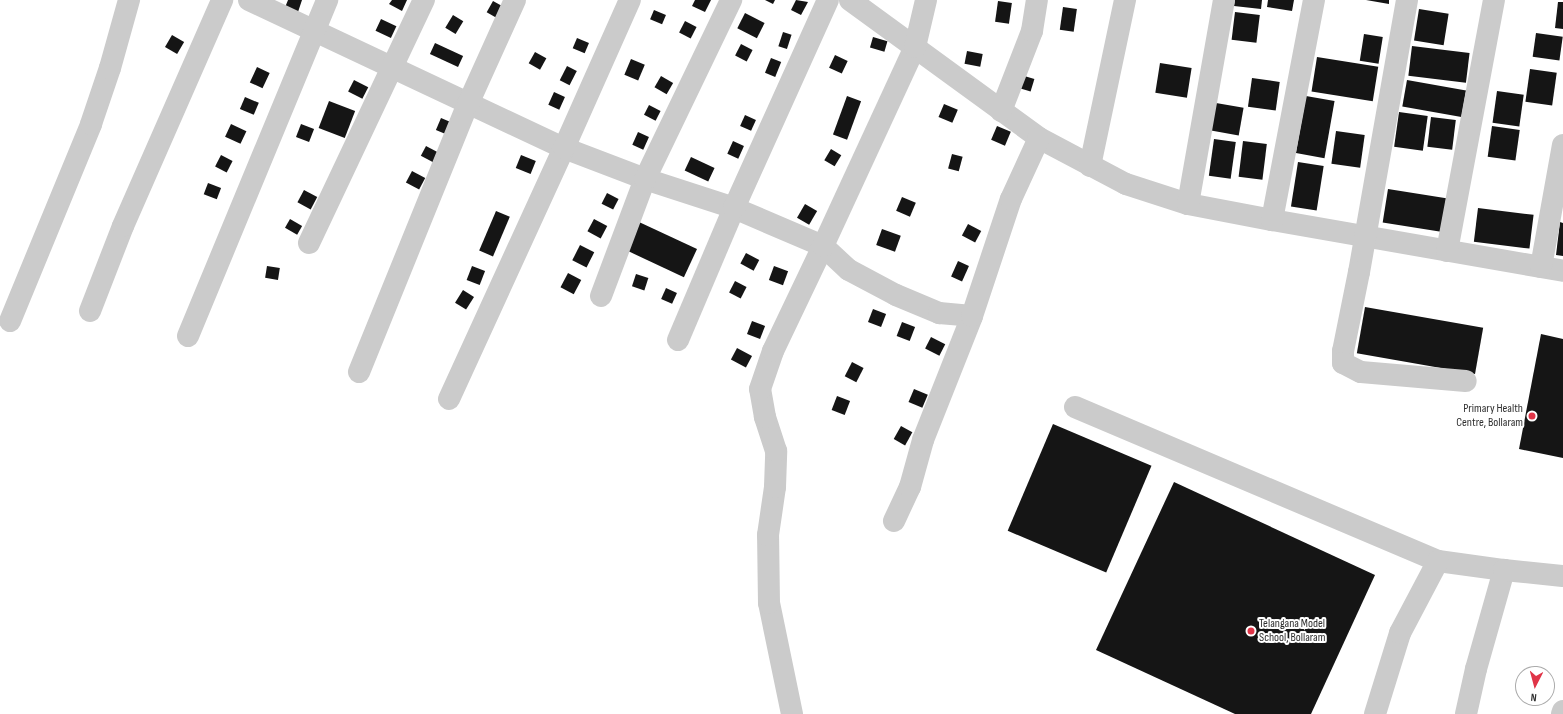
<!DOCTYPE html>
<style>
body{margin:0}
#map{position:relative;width:1563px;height:714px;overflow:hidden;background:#fff;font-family:"Sofia Sans Condensed",sans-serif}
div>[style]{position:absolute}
.building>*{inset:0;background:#151515;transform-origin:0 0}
.minor>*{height:22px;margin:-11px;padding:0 11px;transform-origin:11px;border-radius:11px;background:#cbcbcb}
.dots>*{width:11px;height:11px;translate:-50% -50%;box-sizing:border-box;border:2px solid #fff;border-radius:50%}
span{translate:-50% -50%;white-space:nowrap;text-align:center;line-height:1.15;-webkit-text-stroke:4px #fff;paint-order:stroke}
.poi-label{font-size:12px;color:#2e2e2e}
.right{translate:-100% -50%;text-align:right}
.left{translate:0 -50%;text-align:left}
.north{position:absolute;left:1515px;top:666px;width:40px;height:40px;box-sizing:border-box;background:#fff;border:1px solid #ababab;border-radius:50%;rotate:186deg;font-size:11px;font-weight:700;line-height:16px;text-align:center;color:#2e2e2e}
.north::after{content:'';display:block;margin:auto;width:14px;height:18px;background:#e03548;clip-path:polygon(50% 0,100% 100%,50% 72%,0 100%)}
</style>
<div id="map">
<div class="building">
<i style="clip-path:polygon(288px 0,302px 0,297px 15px,284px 10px)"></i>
<i style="clip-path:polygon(392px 0,407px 0,402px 11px,389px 4px)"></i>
<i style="clip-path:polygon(695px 0,711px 0,705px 12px,692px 6px)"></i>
<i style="clip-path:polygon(765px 0,775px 0,773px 4px)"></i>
<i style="clip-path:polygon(796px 0,808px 2px,801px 15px,791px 10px)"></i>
<i style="clip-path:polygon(1235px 0,1262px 0,1261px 9px,1234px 6px)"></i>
<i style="clip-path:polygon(1268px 0,1294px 0,1292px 11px,1267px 7px)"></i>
<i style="clip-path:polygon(1366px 0,1389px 0,1389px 4px)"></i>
<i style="left:493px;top:1px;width:13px;height:13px;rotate:29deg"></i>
<i style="left:998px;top:1px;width:14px;height:21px;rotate:8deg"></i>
<i style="clip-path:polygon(1558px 2px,1563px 2px,1563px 29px,1555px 28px)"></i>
<i style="left:1063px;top:7px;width:14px;height:23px;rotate:8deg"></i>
<i style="left:1419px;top:9px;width:30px;height:32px;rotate:9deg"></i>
<i style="left:654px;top:10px;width:13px;height:10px;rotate:23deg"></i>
<i style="left:1235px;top:12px;width:25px;height:28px;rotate:7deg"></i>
<i style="left:745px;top:13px;width:22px;height:17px;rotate:27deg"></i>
<i style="left:453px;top:15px;width:12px;height:15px;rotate:31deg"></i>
<i style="left:381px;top:19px;width:17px;height:13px;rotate:25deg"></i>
<i style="left:685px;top:21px;width:13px;height:13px;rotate:27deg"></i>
<i style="left:783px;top:32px;width:9px;height:15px;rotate:18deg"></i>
<i style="left:1536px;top:33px;width:27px;height:24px;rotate:8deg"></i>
<i style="left:1364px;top:34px;width:19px;height:27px;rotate:9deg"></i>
<i style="left:172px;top:35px;width:14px;height:14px;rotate:30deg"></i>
<i style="left:873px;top:37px;width:15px;height:11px;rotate:16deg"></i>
<i style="left:577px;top:38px;width:13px;height:11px;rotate:23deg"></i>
<i style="left:435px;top:43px;width:31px;height:12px;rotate:25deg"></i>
<i style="left:741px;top:44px;width:13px;height:13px;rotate:27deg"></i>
<i style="left:1412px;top:46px;width:58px;height:30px;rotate:7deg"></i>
<i style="left:967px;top:51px;width:16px;height:13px;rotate:11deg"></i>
<i style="left:535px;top:52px;width:13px;height:13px;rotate:29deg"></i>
<i style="left:835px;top:55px;width:14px;height:14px;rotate:25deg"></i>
<i style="left:1317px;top:57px;width:62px;height:35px;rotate:9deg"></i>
<i style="left:771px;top:58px;width:11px;height:16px;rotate:22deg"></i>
<i style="left:631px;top:59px;width:15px;height:17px;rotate:23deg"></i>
<i style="left:1160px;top:63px;width:32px;height:30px;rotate:9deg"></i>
<i style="left:567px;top:66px;width:11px;height:16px;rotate:27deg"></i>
<i style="left:257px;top:67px;width:14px;height:17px;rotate:25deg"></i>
<i style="left:1530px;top:69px;width:27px;height:33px;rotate:8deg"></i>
<i style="left:1021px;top:75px;width:14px;height:13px;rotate:17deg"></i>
<i style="left:661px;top:76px;width:14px;height:13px;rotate:30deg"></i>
<i style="left:1252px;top:78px;width:28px;height:29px;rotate:8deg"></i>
<i style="left:354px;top:80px;width:16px;height:13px;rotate:27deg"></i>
<i style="left:1407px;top:80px;width:60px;height:27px;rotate:10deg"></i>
<i style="left:1497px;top:91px;width:27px;height:32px;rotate:8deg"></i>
<i style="left:554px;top:92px;width:12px;height:14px;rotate:24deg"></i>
<i style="left:847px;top:96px;width:15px;height:41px;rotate:20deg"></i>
<i style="left:1306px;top:96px;width:29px;height:58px;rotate:10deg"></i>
<i style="left:245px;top:97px;width:15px;height:13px;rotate:23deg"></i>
<i style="left:329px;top:101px;width:28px;height:29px;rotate:21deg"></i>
<i style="left:1216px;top:103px;width:28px;height:28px;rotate:10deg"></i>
<i style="left:944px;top:104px;width:15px;height:14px;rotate:23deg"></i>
<i style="left:649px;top:105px;width:13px;height:11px;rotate:27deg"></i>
<i style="left:1399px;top:112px;width:29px;height:35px;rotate:8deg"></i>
<i style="left:745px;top:115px;width:12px;height:12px;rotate:24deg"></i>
<i style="left:1431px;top:117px;width:25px;height:30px;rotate:7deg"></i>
<i style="left:441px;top:118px;width:13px;height:13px;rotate:23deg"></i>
<i style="left:231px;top:124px;width:17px;height:14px;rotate:25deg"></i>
<i style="left:301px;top:124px;width:14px;height:14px;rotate:21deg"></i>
<i style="left:997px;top:126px;width:15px;height:15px;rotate:23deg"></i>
<i style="left:1492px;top:126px;width:28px;height:31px;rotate:8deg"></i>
<i style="left:1336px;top:131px;width:29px;height:33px;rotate:8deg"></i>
<i style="left:638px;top:132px;width:12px;height:14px;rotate:24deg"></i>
<i style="left:1214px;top:139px;width:22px;height:37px;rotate:8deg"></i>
<i style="left:733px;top:141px;width:12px;height:14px;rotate:24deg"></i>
<i style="left:1243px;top:141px;width:24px;height:36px;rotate:7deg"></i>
<i style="left:426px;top:146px;width:15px;height:11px;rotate:28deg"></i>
<i style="left:831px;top:149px;width:12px;height:13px;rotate:31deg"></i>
<i style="left:952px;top:154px;width:11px;height:15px;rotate:15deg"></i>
<i style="left:221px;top:155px;width:13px;height:13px;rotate:27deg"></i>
<i style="left:521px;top:155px;width:16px;height:14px;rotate:22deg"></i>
<i style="left:691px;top:157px;width:26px;height:15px;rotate:25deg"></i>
<i style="left:1298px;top:162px;width:26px;height:45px;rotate:9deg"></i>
<i style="left:412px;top:171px;width:15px;height:13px;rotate:28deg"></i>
<i style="left:208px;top:183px;width:14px;height:12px;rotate:21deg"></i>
<i style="left:1388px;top:189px;width:59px;height:34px;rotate:9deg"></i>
<i style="left:304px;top:190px;width:15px;height:14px;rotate:28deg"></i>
<i style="left:607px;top:193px;width:13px;height:12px;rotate:27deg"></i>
<i style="left:902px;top:197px;width:15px;height:15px;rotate:23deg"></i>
<i style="left:805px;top:204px;width:14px;height:16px;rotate:30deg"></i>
<i style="left:1478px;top:208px;width:56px;height:34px;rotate:7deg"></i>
<i style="left:496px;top:211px;width:15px;height:43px;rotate:23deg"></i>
<i style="left:290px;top:219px;width:14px;height:10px;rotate:30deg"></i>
<i style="left:594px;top:219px;width:15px;height:14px;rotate:28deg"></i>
<i style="left:639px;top:222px;width:64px;height:31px;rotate:25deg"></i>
<i style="clip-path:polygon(1560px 222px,1563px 223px,1563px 256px,1556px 255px)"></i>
<i style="left:968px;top:224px;width:15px;height:13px;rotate:28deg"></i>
<i style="left:882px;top:229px;width:20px;height:17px;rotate:20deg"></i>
<i style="left:580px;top:245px;width:16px;height:17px;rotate:27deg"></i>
<i style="left:746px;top:253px;width:15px;height:12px;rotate:28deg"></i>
<i style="left:958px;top:261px;width:12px;height:17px;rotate:24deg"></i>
<i style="left:267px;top:266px;width:13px;height:12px;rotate:9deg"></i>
<i style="left:472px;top:266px;width:14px;height:15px;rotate:21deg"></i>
<i style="left:774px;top:266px;width:15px;height:15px;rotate:20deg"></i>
<i style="left:568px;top:273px;width:15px;height:16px;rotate:28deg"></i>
<i style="left:636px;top:274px;width:13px;height:13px;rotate:18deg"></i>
<i style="left:735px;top:281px;width:13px;height:13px;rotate:27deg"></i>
<i style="left:666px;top:288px;width:12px;height:12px;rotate:24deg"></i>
<i style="left:463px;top:290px;width:13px;height:15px;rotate:32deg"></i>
<i style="left:1365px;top:307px;width:120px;height:47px;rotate:10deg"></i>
<i style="left:873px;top:309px;width:14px;height:14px;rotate:21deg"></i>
<i style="left:752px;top:321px;width:14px;height:14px;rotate:21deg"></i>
<i style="left:902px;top:322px;width:14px;height:15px;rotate:21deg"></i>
<i style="clip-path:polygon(1541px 334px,1563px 339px,1563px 458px,1519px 449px)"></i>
<i style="left:931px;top:337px;width:16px;height:13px;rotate:27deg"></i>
<i style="left:737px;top:348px;width:17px;height:13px;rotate:28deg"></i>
<i style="left:852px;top:362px;width:13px;height:16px;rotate:27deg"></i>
<i style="left:914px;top:389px;width:15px;height:14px;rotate:23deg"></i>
<i style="left:837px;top:396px;width:14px;height:15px;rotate:21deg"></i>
<i style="left:1053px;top:424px;width:107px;height:116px;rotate:23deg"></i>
<i style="left:901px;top:426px;width:13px;height:15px;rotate:29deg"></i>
<i style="clip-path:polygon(1174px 482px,1375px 575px,1311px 714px,1235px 714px,1096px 650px)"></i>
</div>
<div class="minor">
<i style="left:249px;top:0;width:348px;rotate:25.2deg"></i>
<i style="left:564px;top:148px;width:87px;rotate:20.9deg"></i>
<i style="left:645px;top:179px;width:94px;rotate:18deg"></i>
<i style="left:734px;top:208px;width:97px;rotate:23.1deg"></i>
<i style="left:823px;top:246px;width:35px;rotate:43deg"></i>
<i style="left:849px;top:270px;width:53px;rotate:28deg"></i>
<i style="left:896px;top:295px;width:47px;rotate:22.7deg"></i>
<i style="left:939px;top:313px;width:33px;rotate:5deg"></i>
<i style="left:850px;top:0;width:234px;rotate:36.1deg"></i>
<i style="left:1039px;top:138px;width:98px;rotate:27.9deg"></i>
<i style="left:1126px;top:184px;width:65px;rotate:17.9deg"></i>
<i style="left:1188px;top:204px;width:86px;rotate:10.8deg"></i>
<i style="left:1272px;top:220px;width:295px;rotate:9.9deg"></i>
<i style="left:1407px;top:0;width:276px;rotate:100deg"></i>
<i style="left:1359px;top:272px;width:81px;rotate:101.4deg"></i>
<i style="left:1343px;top:351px;width:12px;rotate:90deg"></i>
<i style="left:1343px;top:363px;width:20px;rotate:27deg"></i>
<i style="left:1361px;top:372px;width:105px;rotate:4.9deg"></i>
<i style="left:1001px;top:111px;width:86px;rotate:-68.8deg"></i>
<i style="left:1032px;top:31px;width:31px;rotate:-81deg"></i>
<i style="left:1090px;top:166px;width:170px;rotate:-78.1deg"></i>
<i style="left:1188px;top:204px;width:207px;rotate:-80deg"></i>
<i style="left:1272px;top:220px;width:224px;rotate:-79.2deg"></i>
<i style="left:309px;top:243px;width:269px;rotate:-64.7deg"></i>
<i style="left:1447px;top:251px;width:255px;rotate:-79.4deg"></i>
<i style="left:1541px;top:267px;width:124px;rotate:-79.8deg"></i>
<i style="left:601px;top:296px;width:125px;rotate:-69.4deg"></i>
<i style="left:645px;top:179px;width:199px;rotate:-64.3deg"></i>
<i style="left:90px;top:311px;width:91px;rotate:-68.8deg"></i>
<i style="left:123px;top:226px;width:247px;rotate:-66.3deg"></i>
<i style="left:10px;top:321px;width:213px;rotate:-67.6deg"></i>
<i style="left:91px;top:124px;width:59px;rotate:-71.3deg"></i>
<i style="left:110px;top:68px;width:71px;rotate:-74.4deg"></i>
<i style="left:188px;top:336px;width:364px;rotate:-67.5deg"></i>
<i style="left:678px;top:340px;width:143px;rotate:-67deg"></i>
<i style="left:734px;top:208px;width:228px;rotate:-65.7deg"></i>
<i style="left:359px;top:372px;width:289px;rotate:-67.9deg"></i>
<i style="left:468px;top:104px;width:114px;rotate:-65.7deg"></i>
<i style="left:449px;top:399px;width:276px;rotate:-65.4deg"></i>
<i style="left:564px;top:148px;width:162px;rotate:-66deg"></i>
<i style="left:1075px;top:407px;width:394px;rotate:23deg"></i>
<i style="left:1438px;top:561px;width:67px;rotate:7.8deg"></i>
<i style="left:894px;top:521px;width:38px;rotate:-65deg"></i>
<i style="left:910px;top:487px;width:49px;rotate:-74.5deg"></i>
<i style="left:923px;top:440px;width:133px;rotate:-68.4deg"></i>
<i style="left:972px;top:316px;width:123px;rotate:-71.6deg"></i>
<i style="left:1011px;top:199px;width:67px;rotate:-65.3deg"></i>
<i style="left:792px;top:714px;width:113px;rotate:-101.7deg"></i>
<i style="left:769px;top:603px;width:68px;rotate:-90.8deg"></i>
<i style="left:768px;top:535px;width:49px;rotate:-81.7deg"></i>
<i style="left:775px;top:487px;width:36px;rotate:-88deg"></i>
<i style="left:776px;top:451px;width:36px;rotate:-108deg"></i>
<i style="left:765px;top:417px;width:28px;rotate:-100deg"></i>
<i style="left:760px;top:389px;width:40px;rotate:-71.1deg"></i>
<i style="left:773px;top:351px;width:116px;rotate:-64.5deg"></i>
<i style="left:823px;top:246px;width:219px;rotate:-65.2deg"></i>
<i style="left:915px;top:47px;width:48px;rotate:-76.8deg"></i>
<i style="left:1375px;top:714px;width:85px;rotate:-72.8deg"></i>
<i style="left:1400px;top:633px;width:81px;rotate:-62.2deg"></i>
<i style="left:1466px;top:714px;width:46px;rotate:-77.5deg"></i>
<i style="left:1476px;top:669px;width:103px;rotate:-74.2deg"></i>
<i style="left:1504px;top:570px;width:59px;rotate:5.8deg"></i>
<i style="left:1562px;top:714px;width:3px;rotate:-72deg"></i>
</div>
<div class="dots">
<i style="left:1532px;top:416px;background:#e03548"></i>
<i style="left:1251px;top:631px;background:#e03548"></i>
</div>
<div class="poi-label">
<span class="right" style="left:1523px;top:416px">Primary Health<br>Centre, Bollaram</span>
<span class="left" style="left:1259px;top:631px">Telangana Model<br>School, Bollaram</span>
</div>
<div class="north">N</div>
</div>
